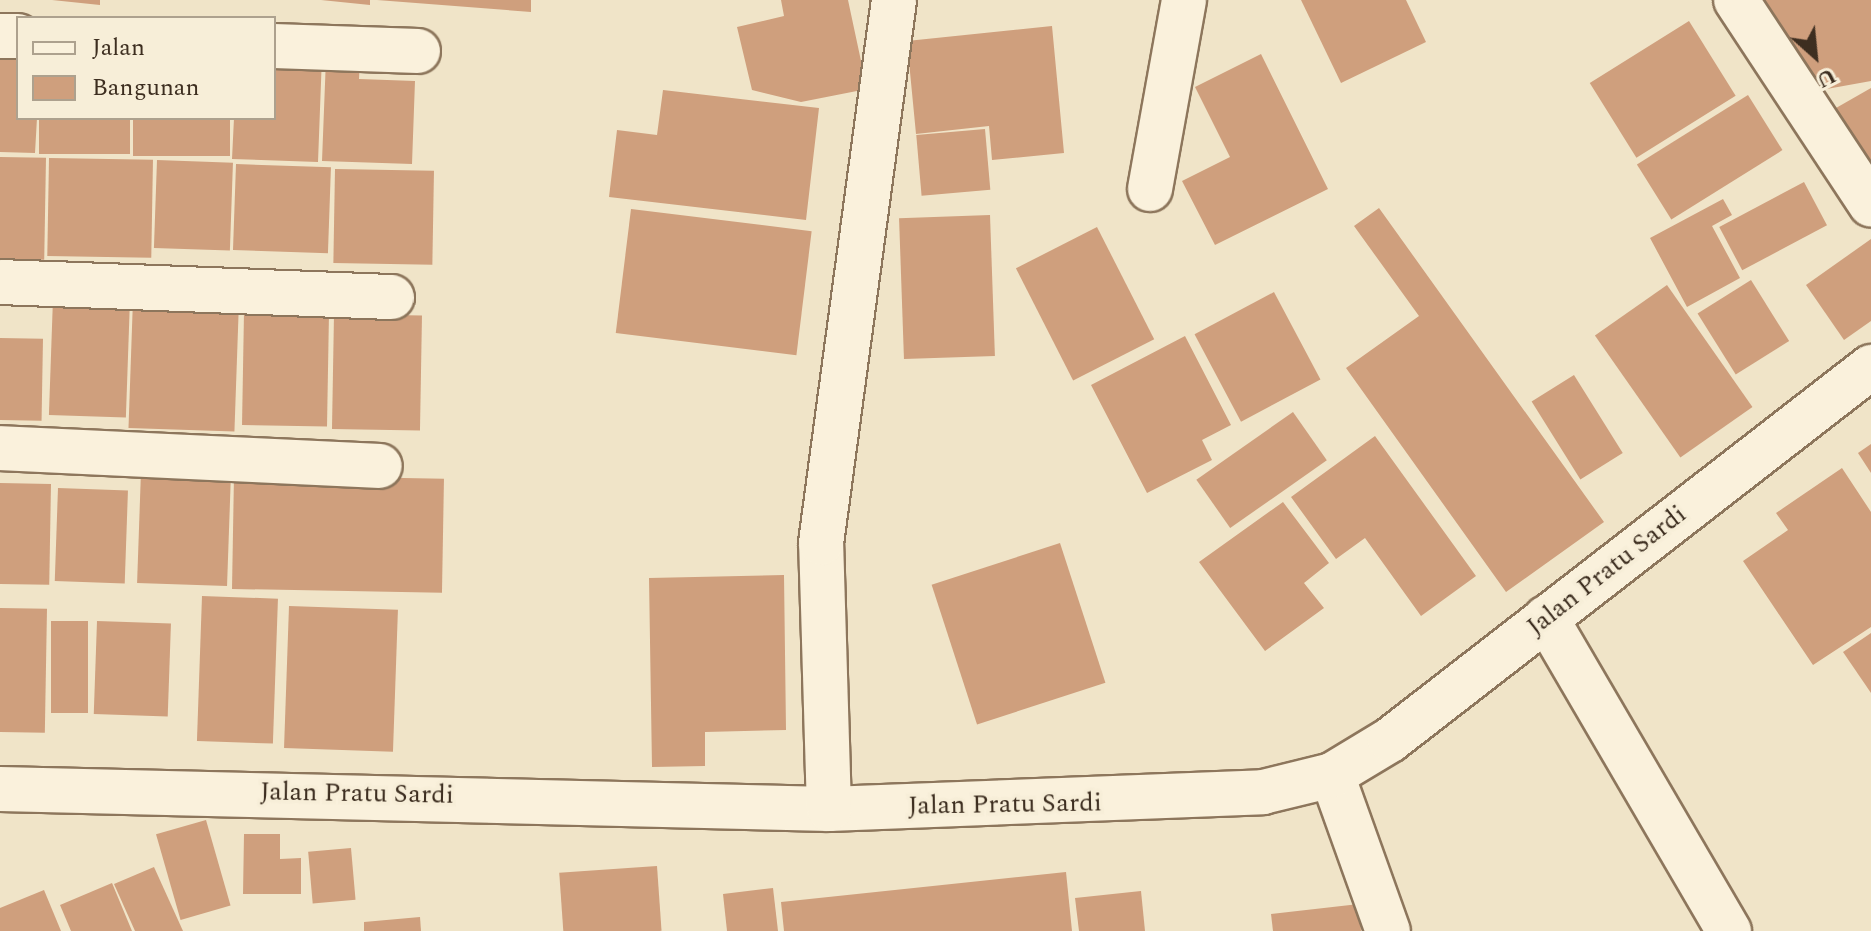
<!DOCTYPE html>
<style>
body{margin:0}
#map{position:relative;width:1871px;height:931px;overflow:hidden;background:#f0e4c8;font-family:Spectral,serif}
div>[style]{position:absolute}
.building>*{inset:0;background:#cf9f7d;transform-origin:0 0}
.roads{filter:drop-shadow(2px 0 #8d765c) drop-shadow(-2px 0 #8d765c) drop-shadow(0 2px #8d765c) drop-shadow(0 -2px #8d765c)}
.minor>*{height:44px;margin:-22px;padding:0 22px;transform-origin:22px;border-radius:22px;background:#faf1dc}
span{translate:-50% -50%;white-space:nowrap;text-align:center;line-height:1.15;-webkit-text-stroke:7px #f7eed8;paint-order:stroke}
.street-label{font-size:26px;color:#3d2e20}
.legend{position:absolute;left:16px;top:16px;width:260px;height:104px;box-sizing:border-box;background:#f7eed8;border:2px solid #ada18e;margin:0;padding:10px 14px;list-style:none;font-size:24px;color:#3d2e20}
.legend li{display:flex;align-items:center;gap:16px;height:40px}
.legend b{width:40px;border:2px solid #ada18e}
.north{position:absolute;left:1775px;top:16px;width:80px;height:80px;-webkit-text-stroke:6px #f7eed8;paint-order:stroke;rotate:153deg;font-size:22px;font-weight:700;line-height:32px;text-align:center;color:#3d2e20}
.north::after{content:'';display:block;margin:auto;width:28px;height:36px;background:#3d2e20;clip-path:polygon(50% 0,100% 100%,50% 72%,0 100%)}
</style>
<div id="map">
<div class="building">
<i style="clip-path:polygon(52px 0,100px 0,100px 5px)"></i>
<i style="clip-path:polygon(321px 0,370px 0,370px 5px)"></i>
<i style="clip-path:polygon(377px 0,531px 0,531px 12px)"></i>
<i style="clip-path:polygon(781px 0,848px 0,867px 89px,801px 102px,752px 90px,737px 27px,784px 16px)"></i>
<i style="clip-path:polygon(1301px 0,1406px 0,1426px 42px,1341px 83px)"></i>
<i style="clip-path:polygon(1753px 0,1871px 0,1871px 81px,1810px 92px)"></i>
<i style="left:1689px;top:21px;width:88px;height:117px;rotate:58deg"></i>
<i style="clip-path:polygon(1052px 26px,1064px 153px,992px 160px,989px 126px,916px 134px,907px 41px)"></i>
<i style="clip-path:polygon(1261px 54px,1328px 189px,1215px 245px,1182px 181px,1230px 157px,1195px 87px)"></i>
<i style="clip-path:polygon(274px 55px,322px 56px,318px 162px,232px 159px,234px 118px,274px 118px)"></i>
<i style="clip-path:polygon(0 58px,18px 58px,18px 118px,37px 118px,35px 153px,0 152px)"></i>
<i style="clip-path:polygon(326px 58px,360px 59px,359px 79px,415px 81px,412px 164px,322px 161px)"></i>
<i style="clip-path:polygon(1871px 88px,1871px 171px,1836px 108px)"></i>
<i style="clip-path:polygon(663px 90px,819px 108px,806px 220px,609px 197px,617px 130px,657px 135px)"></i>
<i style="left:1748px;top:95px;width:65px;height:131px;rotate:58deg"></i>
<i style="left:39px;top:118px;width:91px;height:36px"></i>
<i style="left:133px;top:118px;width:97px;height:38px"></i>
<i style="left:985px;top:129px;width:61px;height:69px;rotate:85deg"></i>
<i style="left:0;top:157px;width:46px;height:102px;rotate:1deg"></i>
<i style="left:49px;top:158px;width:104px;height:98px;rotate:1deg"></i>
<i style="left:157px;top:160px;width:76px;height:88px;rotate:2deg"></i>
<i style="left:236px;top:164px;width:95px;height:86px;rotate:2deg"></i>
<i style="left:335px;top:169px;width:99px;height:94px;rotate:1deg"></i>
<i style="left:1804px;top:182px;width:49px;height:96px;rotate:62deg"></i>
<i style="clip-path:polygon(1723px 199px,1732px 215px,1712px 226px,1740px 278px,1687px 307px,1650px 238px)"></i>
<i style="clip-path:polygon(1379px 208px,1604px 522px,1506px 592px,1346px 368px,1419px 316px,1354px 226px)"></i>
<i style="left:631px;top:209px;width:182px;height:125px;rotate:7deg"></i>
<i style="left:990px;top:215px;width:141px;height:91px;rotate:88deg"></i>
<i style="left:1097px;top:227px;width:126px;height:91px;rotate:63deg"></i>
<i style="clip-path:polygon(1871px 239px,1871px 321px,1844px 340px,1806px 285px)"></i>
<i style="left:1751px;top:280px;width:72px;height:63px;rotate:58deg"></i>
<i style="left:1667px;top:285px;width:149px;height:88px;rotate:55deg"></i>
<i style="left:1274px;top:292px;width:99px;height:90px;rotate:62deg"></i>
<i style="left:53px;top:298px;width:77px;height:117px;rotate:2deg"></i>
<i style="left:133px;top:299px;width:106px;height:129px;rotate:2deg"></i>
<i style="left:244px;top:312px;width:85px;height:113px;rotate:1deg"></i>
<i style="left:334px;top:314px;width:88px;height:115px;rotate:1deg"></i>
<i style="clip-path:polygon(1185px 336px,1231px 425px,1202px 440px,1212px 460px,1147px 493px,1091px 385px)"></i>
<i style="left:0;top:338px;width:43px;height:82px;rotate:1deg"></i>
<i style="left:1574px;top:375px;width:92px;height:50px;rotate:58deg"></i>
<i style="left:1293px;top:412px;width:59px;height:118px;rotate:55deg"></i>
<i style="clip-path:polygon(1375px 436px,1476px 576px,1421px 616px,1365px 538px,1336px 559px,1291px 497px)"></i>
<i style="clip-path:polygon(1871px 444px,1871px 473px,1858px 453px)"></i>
<i style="clip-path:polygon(1842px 468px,1871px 512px,1871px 627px,1813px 665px,1743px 561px,1788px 530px,1776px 513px)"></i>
<i style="left:141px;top:471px;width:90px;height:112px;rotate:2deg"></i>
<i style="left:234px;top:475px;width:210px;height:114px;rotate:1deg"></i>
<i style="left:0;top:483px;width:51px;height:101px;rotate:1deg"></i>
<i style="left:58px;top:488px;width:70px;height:93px;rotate:2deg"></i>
<i style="clip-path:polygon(1283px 502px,1329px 563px,1304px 583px,1324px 608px,1265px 651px,1199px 562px)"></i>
<i style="left:1060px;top:543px;width:147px;height:135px;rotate:72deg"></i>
<i style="clip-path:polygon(784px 575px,786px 730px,705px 732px,705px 766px,652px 767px,649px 578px)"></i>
<i style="left:202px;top:596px;width:76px;height:145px;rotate:2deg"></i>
<i style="left:289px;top:606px;width:109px;height:142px;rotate:2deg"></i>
<i style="left:0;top:608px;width:47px;height:124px;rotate:1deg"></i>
<i style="left:51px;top:621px;width:37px;height:92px"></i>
<i style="left:97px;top:621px;width:74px;height:93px;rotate:2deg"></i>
<i style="clip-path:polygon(1871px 633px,1871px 693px,1843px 652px)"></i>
<i style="left:206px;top:820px;width:89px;height:52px;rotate:74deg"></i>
<i style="clip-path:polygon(244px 834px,280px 834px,280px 859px,301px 858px,301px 894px,243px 894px)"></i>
<i style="left:351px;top:848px;width:52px;height:43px;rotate:85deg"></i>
<i style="left:657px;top:866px;width:65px;height:98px;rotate:86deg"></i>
<i style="clip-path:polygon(154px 867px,183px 931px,135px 931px,114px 884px)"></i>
<i style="clip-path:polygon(1066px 872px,1072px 931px,784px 931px,781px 902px)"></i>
<i style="clip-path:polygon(112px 883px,132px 931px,71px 931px,60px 905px)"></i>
<i style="clip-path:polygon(773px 888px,778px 931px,727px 931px,723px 894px)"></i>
<i style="clip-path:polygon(44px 890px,61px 931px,0 931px,0 908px)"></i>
<i style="clip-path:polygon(1141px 891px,1145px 931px,1079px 931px,1075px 898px)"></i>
<i style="clip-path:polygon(1359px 904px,1361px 931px,1273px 931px,1271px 914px)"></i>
<i style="clip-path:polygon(420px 917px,421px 931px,364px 931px,364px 922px)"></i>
</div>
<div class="roads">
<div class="minor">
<i style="left:1736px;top:0;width:245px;rotate:56.6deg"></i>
<i style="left:0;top:36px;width:18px"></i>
<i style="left:274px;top:46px;width:144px;rotate:2deg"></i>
<i style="left:1150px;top:189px;width:192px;rotate:-79.8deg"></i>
<i style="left:0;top:282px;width:392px;rotate:2.2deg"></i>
<i style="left:0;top:448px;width:380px;rotate:2.7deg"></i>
<i style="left:1546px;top:618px;width:363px;rotate:59.7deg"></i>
<i style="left:1332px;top:775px;width:166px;rotate:70.3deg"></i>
<i style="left:0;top:789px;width:829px;rotate:1.38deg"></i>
<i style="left:829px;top:809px;width:434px;rotate:-2.2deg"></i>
<i style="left:1263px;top:792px;width:71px;rotate:-13.8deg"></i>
<i style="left:1332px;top:775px;width:68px;rotate:-31.1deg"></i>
<i style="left:1390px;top:740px;width:609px;rotate:-37.79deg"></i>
<i style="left:829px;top:809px;width:266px;rotate:-91.7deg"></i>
<i style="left:821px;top:543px;width:548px;rotate:-82.34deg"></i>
</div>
</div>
<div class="street-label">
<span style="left:1607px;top:571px;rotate:-38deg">Jalan Pratu Sardi</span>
<span style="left:357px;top:794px;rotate:1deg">Jalan Pratu Sardi</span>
<span style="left:1005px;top:805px;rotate:-1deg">Jalan Pratu Sardi</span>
</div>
<ul class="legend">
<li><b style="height:10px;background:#faf1dc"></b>Jalan</li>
<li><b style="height:22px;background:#cf9f7d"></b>Bangunan</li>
</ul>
<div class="north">U</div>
</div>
